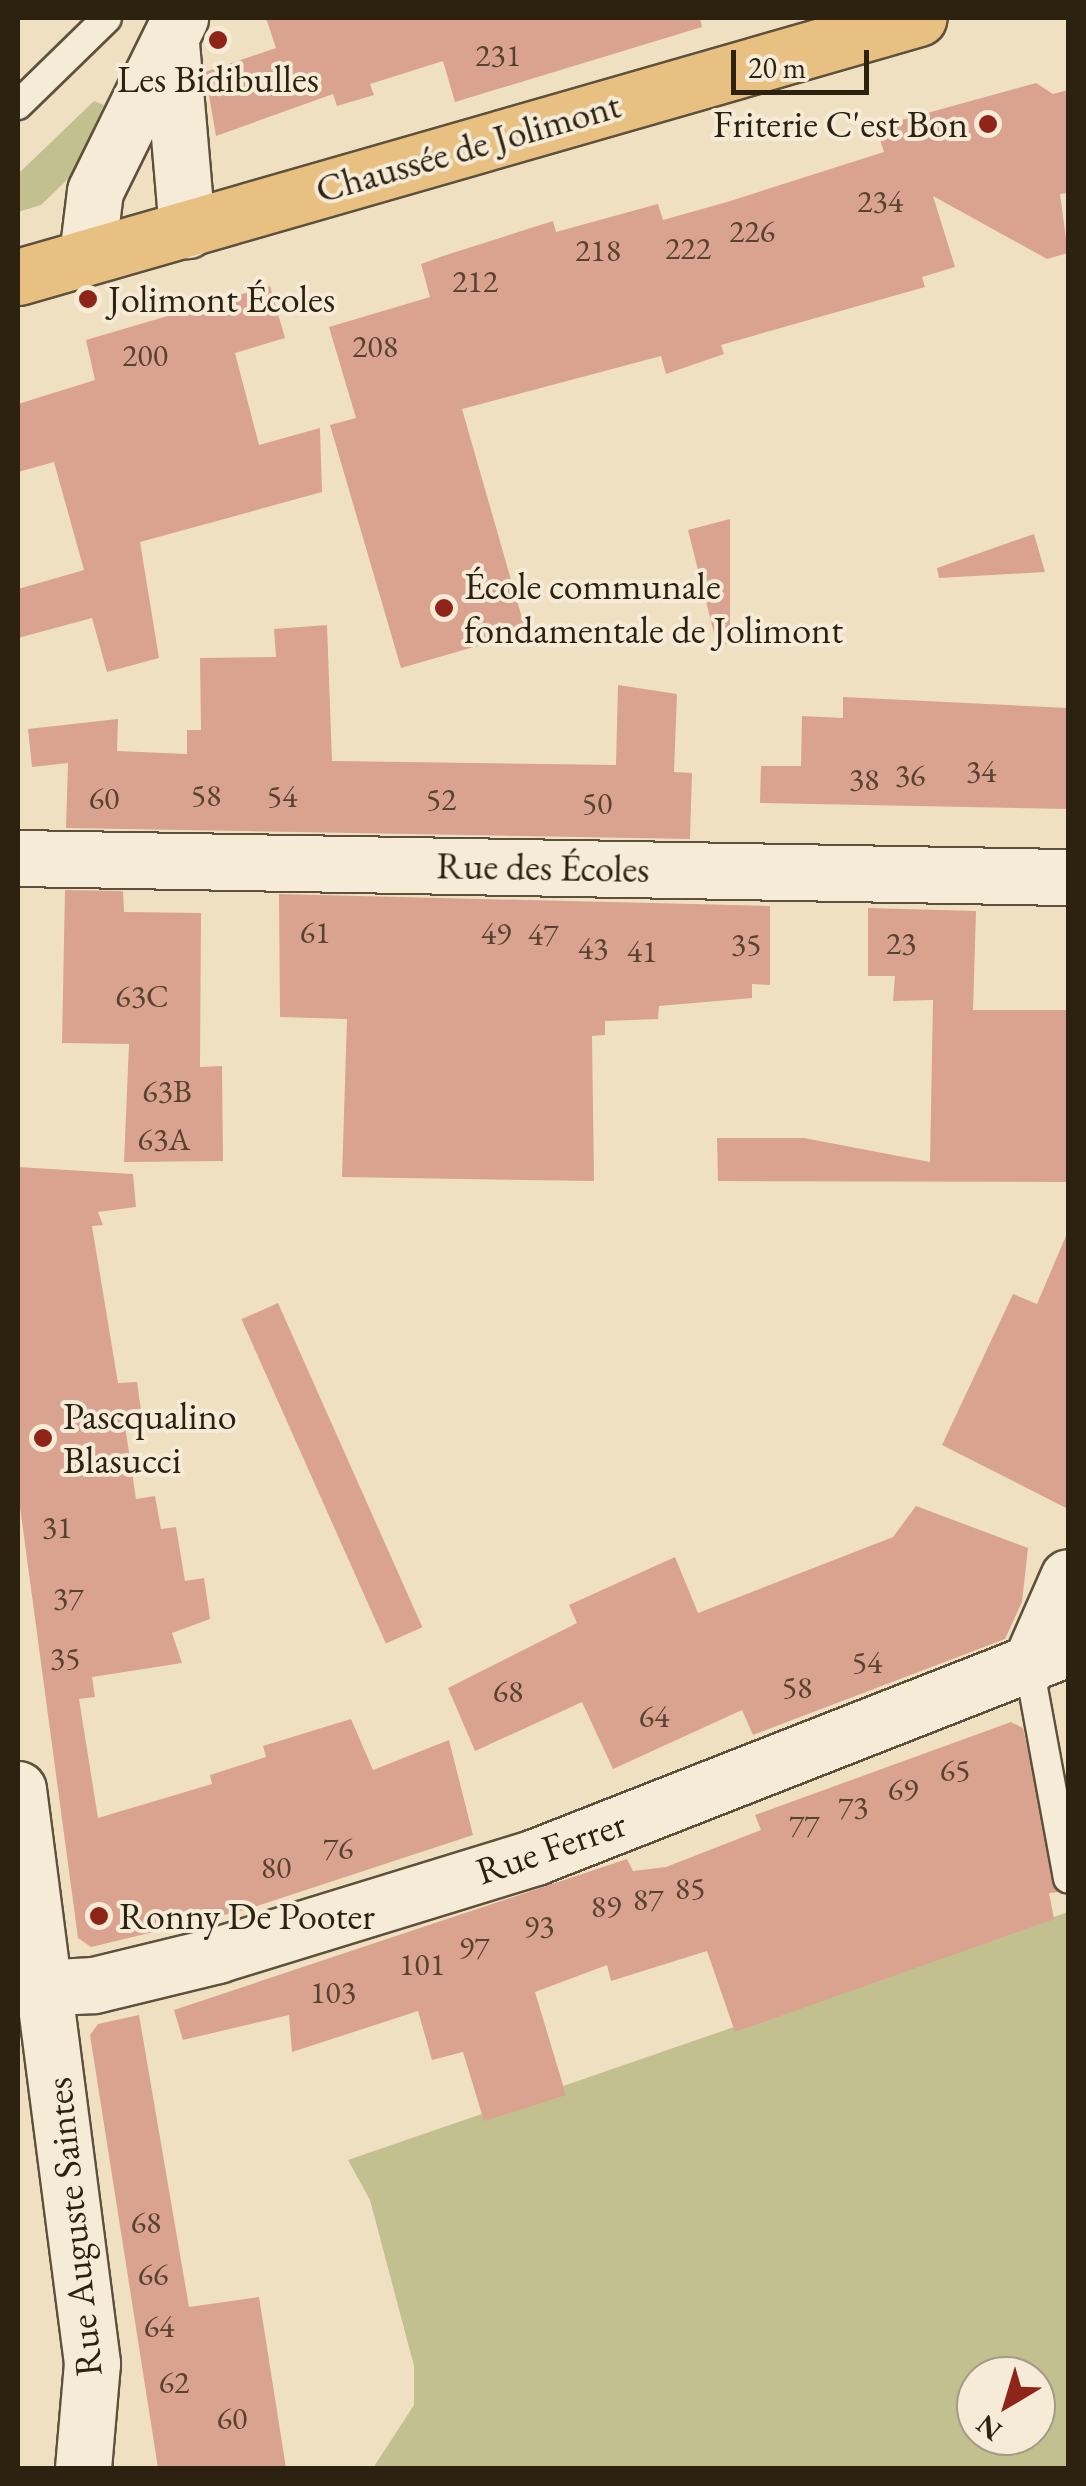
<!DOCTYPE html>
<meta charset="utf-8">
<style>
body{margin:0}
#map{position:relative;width:1086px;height:2486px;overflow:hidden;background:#f0e0c2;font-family:"EB Garamond",serif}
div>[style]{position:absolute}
.green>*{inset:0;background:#c2c08e}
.building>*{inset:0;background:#d9a38f;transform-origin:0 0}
.roads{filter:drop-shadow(2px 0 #5e513c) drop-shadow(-2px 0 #5e513c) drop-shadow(0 2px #5e513c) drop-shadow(0 -2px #5e513c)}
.lane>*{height:28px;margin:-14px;padding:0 14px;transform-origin:14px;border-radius:14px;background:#f5ebd7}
.street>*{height:55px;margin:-27.5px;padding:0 27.5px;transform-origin:27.5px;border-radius:27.5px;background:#f5ebd7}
.primary>*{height:55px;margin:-27.5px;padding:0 27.5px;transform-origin:27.5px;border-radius:27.5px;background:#e8c081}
.dots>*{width:28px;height:28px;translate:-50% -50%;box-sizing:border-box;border:5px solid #f5ebd7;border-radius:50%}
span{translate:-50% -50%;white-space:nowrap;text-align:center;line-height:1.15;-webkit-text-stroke:8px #f5ebd7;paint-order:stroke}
.number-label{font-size:32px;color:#584230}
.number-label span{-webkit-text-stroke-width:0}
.poi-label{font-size:38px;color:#2d2110}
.right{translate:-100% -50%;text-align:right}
.left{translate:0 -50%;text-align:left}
.street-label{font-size:38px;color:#2d2110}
.frame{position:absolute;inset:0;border:20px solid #2d2110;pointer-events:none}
.north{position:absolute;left:956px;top:2356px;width:100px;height:100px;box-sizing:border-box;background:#f5ebd7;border:2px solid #a59a87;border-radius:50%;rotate:218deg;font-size:28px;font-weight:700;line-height:40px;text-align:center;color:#2d2110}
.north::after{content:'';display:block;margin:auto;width:35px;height:45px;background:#8f2418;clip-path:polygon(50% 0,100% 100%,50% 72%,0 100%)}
.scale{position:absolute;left:731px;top:50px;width:138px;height:45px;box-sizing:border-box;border:5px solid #2d2110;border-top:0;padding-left:12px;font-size:30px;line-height:35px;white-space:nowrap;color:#2d2110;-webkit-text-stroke:8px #f5ebd7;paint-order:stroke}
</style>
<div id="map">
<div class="green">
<i style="clip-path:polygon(94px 101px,104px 105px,70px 177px,41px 205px,18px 212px,18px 174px)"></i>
<i style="clip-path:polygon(evenodd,1068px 1912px,1068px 2468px,373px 2468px,414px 2405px,414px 2366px,370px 2200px,348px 2160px,1068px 1912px,976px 2376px,1036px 2376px,1036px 2436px,976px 2436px,976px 2376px)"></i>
</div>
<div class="building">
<i style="clip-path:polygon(266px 18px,700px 18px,702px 27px,455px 102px,443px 61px,370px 84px,374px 95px,337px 106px,333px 94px,216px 136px,205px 72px,276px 48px)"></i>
<i style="clip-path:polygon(1036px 83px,1053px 94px,1068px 90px,1068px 193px,1060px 194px,1068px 253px,1047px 259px,933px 196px,955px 267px,922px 277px,925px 287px,721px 345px,724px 354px,666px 374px,661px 356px,462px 409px,526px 632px,401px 668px,330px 425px,356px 418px,329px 327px,430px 297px,421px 264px,443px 256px,553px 221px,556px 232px,658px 204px,663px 220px,727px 202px,884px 152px,876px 127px)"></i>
<i style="clip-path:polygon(270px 286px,285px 338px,235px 353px,259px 445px,320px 428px,322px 492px,140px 542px,159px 658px,107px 672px,92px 618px,18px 638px,18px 589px,84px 570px,54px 462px,18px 472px,18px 404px,95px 380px,86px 340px)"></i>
<i style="clip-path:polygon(730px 519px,730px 644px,717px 645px,688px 530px)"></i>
<i style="clip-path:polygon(1034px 534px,1045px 572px,939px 578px,937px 568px)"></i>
<i style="clip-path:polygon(327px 625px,332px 761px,616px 765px,618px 685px,677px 694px,674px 772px,692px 773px,690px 839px,66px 828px,68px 763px,32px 767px,28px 729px,118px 719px,117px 751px,187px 754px,187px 730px,201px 730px,200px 658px,276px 657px,274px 629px)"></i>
<i style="clip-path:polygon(843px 697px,1068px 708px,1068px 809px,760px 803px,761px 766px,801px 766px,802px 716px,843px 718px)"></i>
<i style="clip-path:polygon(65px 890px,123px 891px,124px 912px,201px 913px,200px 1067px,222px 1066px,223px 1161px,124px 1162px,129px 1044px,62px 1043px)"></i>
<i style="clip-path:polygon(279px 894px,770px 906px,770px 985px,752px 984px,752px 998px,659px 1006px,658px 1019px,605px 1021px,605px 1035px,592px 1036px,594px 1181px,342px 1177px,347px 1019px,280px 1017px)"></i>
<i style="clip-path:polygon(868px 908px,976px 911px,973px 1010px,1068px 1010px,1068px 1182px,718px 1181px,717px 1138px,804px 1138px,930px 1162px,933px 1000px,893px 1001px,895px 976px,868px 976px)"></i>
<i style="clip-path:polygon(18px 1167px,133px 1174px,136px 1207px,98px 1212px,103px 1225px,92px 1226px,118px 1383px,137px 1382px,142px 1417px,124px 1419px,136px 1499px,155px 1496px,161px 1529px,176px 1527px,185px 1581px,204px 1578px,210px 1619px,172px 1633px,182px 1663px,92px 1677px,95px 1697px,79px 1699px,98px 1818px,212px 1784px,210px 1775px,266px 1757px,263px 1746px,351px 1719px,373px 1770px,449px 1740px,473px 1835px,245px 1910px,91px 1947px,78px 1938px,18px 1492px)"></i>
<i style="clip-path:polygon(1068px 1231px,1068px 1509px,942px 1445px,1013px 1294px,1037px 1304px)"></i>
<i style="left:278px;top:1303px;width:355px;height:40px;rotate:66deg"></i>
<i style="clip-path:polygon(916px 1506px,1028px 1548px,1022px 1602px,1005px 1639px,753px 1735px,742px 1710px,613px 1769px,582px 1702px,475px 1751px,448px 1688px,577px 1623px,569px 1605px,675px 1557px,698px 1613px,893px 1537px)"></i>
<i style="clip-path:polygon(1011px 1722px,1023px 1728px,1059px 1892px,1049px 1893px,1054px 1919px,735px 2032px,707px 1951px,611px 1981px,607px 1965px,535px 1992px,566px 2095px,484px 2121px,463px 2052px,432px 2060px,418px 2011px,292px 2052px,289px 2015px,183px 2040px,174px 2010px,627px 1859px,633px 1871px,666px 1867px,761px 1830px,755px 1815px)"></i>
<i style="clip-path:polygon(139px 2015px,189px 2307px,259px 2297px,286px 2468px,158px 2468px,90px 2035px,98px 2024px)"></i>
</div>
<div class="roads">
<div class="lane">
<i style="left:18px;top:105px;width:124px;rotate:-44.3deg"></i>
<i style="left:1029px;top:1666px;width:216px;rotate:79.6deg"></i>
</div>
<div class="street">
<i style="left:171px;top:43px;width:188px;rotate:85.1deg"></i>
<i style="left:87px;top:256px;width:65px;rotate:-83deg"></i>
<i style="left:95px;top:191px;width:193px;rotate:-63.8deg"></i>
<i style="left:18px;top:858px;width:1050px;rotate:1.04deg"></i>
<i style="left:1029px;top:1666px;width:97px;rotate:-66.3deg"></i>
<i style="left:18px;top:1789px;width:579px;rotate:82.65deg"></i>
<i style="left:92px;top:2363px;width:105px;rotate:94.9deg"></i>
<i style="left:18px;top:1989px;width:76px;rotate:-3deg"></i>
<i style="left:94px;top:1985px;width:127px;rotate:-13.7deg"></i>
<i style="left:217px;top:1955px;width:333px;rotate:-17.1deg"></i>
<i style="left:535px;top:1857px;width:573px;rotate:-21.41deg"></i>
</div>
<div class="primary">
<i style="left:18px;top:277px;width:937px;rotate:-16.04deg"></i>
</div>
</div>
<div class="dots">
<i style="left:218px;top:40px;background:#8f2418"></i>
<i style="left:988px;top:124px;background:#8f2418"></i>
<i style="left:88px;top:299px;background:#8f2418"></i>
<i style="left:444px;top:608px;background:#8f2418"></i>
<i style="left:43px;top:1438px;background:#8f2418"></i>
<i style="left:99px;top:1916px;background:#8f2418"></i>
</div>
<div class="number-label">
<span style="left:498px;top:55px">231</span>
<span style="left:880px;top:201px">234</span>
<span style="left:752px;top:231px">226</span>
<span style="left:688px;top:248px">222</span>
<span style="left:598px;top:250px">218</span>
<span style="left:475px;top:281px">212</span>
<span style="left:375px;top:346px">208</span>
<span style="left:145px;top:355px">200</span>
<span style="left:981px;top:771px">34</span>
<span style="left:910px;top:775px">36</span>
<span style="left:864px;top:779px">38</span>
<span style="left:206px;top:795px">58</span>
<span style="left:282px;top:796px">54</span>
<span style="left:104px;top:798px">60</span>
<span style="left:441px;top:799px">52</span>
<span style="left:597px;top:803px">50</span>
<span style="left:315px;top:932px">61</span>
<span style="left:496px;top:933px">49</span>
<span style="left:543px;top:934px">47</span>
<span style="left:901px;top:943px">23</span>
<span style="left:746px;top:944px">35</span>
<span style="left:593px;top:948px">43</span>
<span style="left:642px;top:951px">41</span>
<span style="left:142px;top:996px">63C</span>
<span style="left:167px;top:1091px">63B</span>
<span style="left:164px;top:1139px">63A</span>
<span style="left:57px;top:1527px">31</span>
<span style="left:68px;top:1598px">37</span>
<span style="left:65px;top:1658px">35</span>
<span style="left:867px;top:1662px">54</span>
<span style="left:797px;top:1687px">58</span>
<span style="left:508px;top:1691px">68</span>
<span style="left:654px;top:1716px">64</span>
<span style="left:955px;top:1770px">65</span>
<span style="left:903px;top:1789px">69</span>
<span style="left:853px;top:1807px">73</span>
<span style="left:804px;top:1825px">77</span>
<span style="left:338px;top:1848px">76</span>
<span style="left:276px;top:1867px">80</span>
<span style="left:690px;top:1888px">85</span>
<span style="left:648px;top:1899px">87</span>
<span style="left:606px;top:1906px">89</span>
<span style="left:539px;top:1926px">93</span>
<span style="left:474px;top:1947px">97</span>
<span style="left:422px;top:1964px">101</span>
<span style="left:333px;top:1992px">103</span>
<span style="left:146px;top:2222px">68</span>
<span style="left:153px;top:2274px">66</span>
<span style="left:159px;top:2326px">64</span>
<span style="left:174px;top:2382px">62</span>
<span style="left:232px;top:2418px">60</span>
</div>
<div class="poi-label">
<span style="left:218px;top:79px">Les Bidibulles</span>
<span class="right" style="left:968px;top:124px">Friterie C'est Bon</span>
<span class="left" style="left:108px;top:299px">Jolimont Écoles</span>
<span class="left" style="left:464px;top:608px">École communale<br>fondamentale de Jolimont</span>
<span class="left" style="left:63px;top:1438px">Pascqualino<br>Blasucci</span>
<span class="left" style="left:119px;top:1916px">Ronny De Pooter</span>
</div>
<div class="street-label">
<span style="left:468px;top:147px;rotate:-16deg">Chaussée de Jolimont</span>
<span style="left:543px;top:867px;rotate:1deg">Rue des Écoles</span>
<span style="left:551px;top:1847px;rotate:-19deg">Rue Ferrer</span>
<span style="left:73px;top:2227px;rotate:-96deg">Rue Auguste Saintes</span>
</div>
<div class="frame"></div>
<div class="north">N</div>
<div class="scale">20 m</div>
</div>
